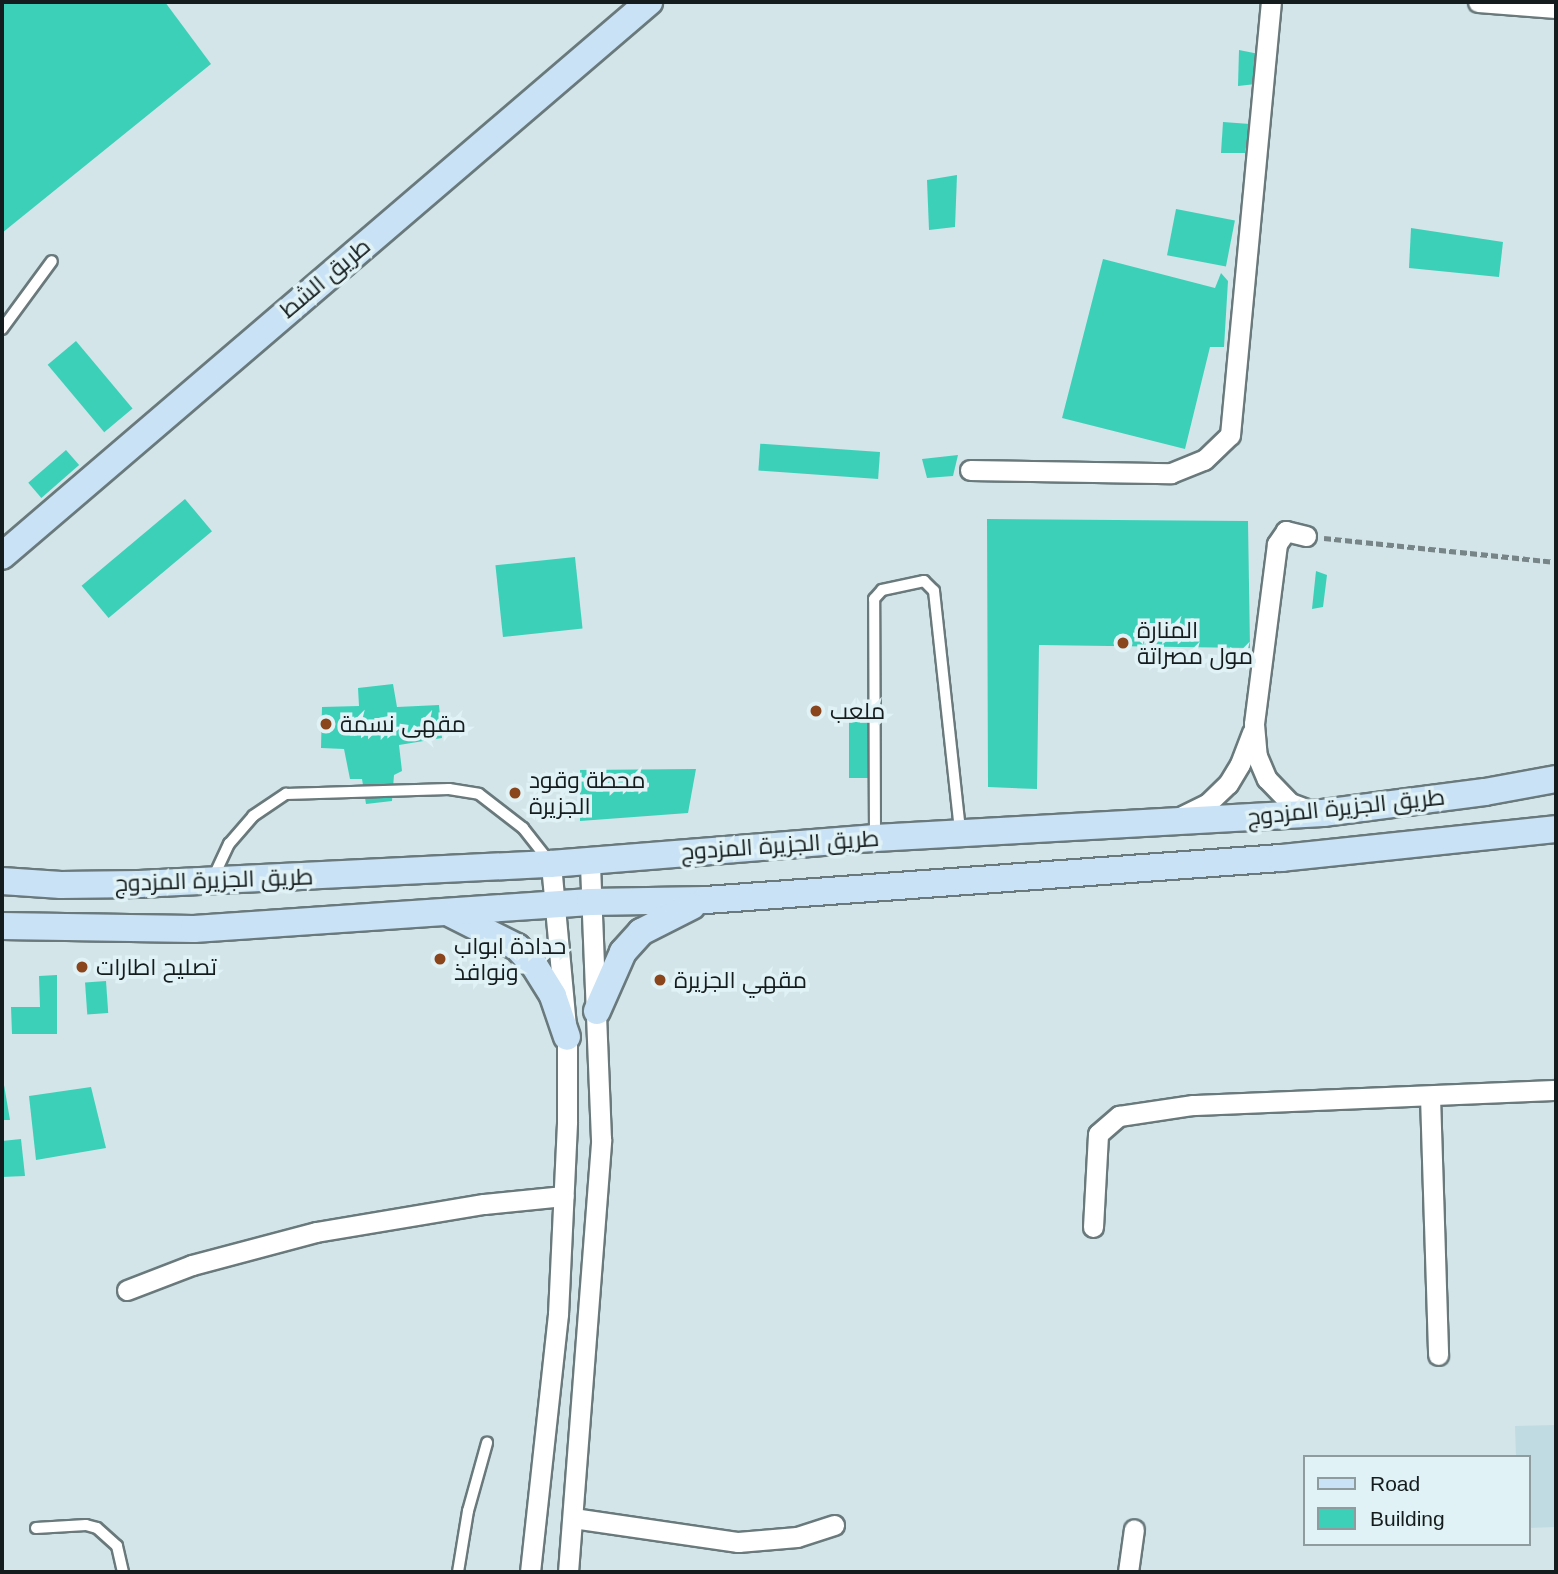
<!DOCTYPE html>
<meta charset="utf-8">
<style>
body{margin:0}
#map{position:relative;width:1558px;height:1574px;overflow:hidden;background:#d3e5e9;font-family:Arial,Cairo,sans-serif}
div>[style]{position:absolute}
.built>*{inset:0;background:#c0dbe1}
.building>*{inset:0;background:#3dd0b9;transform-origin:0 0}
.path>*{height:4.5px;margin-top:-2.25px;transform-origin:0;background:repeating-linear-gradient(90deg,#788588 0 7px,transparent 0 10.5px)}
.roads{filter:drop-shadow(2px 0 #69797c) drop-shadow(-2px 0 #69797c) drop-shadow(0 2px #69797c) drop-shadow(0 -2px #69797c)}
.service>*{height:10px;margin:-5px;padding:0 5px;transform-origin:5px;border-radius:5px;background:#fff}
.minor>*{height:19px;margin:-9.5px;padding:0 9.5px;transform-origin:9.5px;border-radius:9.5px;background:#fff}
.secondary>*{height:26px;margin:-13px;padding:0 13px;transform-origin:13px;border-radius:13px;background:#c9e2f5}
.dots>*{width:19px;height:19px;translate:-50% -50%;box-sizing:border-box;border:4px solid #e0f2f6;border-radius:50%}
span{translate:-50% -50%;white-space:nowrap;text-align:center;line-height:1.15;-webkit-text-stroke:7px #e0f2f6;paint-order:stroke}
.street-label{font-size:23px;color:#151c1d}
.poi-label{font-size:23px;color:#151c1d}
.left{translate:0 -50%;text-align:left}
.frame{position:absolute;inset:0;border:4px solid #151c1d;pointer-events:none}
.legend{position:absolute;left:1303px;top:1455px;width:228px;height:91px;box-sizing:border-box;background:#e0f2f6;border:2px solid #8f9c9f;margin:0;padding:9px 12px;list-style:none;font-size:21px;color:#151c1d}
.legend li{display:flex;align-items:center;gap:14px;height:35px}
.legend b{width:35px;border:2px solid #8f9c9f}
</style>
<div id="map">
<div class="built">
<i style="clip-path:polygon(1556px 1425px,1556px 1527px,1528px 1528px,1528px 1457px,1516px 1457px,1515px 1426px)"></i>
</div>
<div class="building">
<i style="clip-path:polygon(2px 2px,165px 2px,211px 64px,2px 233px)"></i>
<i style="clip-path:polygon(1239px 50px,1259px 54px,1256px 84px,1238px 86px)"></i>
<i style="clip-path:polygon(1223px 122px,1250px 124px,1245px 153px,1221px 153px)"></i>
<i style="clip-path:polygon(957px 175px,955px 227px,929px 230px,927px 180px)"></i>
<i style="left:1176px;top:209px;width:60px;height:47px;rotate:11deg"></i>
<i style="clip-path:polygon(1411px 228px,1503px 242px,1499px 277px,1409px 268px)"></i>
<i style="clip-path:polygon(1103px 259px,1215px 288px,1221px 273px,1228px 281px,1224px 347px,1210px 347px,1185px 449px,1062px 418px)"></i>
<i style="left:76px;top:341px;width:88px;height:37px;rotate:50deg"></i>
<i style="left:66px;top:450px;width:20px;height:50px;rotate:49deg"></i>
<i style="left:880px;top:452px;width:27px;height:120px;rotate:94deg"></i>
<i style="clip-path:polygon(958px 455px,953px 476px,927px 478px,922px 459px)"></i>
<i style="left:185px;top:499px;width:42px;height:135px;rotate:50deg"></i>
<i style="clip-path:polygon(987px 519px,1248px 521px,1250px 648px,1039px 645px,1037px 789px,988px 787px)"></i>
<i style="left:575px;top:557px;width:72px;height:80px;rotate:84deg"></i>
<i style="clip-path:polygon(1316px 571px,1327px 575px,1323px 607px,1312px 609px)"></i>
<i style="clip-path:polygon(393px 684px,397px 707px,439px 705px,442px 738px,399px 745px,402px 771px,394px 775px,392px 801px,366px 804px,362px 779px,350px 779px,344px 749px,321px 748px,322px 707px,359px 706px,358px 688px)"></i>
<i style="clip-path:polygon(867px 708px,871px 778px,849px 778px,849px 709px)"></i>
<i style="clip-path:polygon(696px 769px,688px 813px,580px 821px,580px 770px)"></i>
<i style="clip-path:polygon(57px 975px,57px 1034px,12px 1034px,11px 1007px,40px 1007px,39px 976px)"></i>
<i style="left:106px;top:981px;width:32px;height:21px;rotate:86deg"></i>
<i style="clip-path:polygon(2px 1079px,3px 1079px,10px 1120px,2px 1120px)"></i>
<i style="clip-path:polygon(91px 1087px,106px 1148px,36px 1160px,29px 1096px)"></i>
<i style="clip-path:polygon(21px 1139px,25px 1176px,2px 1177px,2px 1141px)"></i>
</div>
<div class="path">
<i style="left:1324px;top:538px;width:233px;rotate:5.9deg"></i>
</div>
<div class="roads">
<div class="service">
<i style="left:2px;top:329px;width:84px;rotate:-53.7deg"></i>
<i style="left:875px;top:838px;width:239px;rotate:-90.2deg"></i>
<i style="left:874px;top:599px;width:12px;rotate:-48deg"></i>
<i style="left:882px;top:590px;width:43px;rotate:-12.1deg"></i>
<i style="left:924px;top:581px;width:14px;rotate:45deg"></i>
<i style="left:934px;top:591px;width:240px;rotate:83.8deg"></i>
<i style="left:213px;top:878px;width:38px;rotate:-65deg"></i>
<i style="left:229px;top:844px;width:37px;rotate:-49deg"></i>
<i style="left:253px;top:816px;width:40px;rotate:-34deg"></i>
<i style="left:286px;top:794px;width:163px;rotate:-1.8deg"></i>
<i style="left:449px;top:789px;width:30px;rotate:9deg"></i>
<i style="left:479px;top:794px;width:56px;rotate:37.7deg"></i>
<i style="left:523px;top:828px;width:42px;rotate:51.8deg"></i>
<i style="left:36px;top:1528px;width:50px;rotate:-3.4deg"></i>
<i style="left:86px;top:1525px;width:11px;rotate:15deg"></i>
<i style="left:97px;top:1528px;width:27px;rotate:42deg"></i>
<i style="left:117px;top:1546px;width:27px;rotate:77deg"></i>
<i style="left:458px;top:1572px;width:62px;rotate:-80.7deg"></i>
<i style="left:468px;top:1511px;width:71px;rotate:-74.4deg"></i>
</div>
<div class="minor">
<i style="left:1478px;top:2px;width:78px;rotate:4.4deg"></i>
<i style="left:970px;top:470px;width:201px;rotate:0.9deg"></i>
<i style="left:1171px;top:473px;width:35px;rotate:-22deg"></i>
<i style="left:1204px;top:460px;width:36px;rotate:-44deg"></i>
<i style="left:1230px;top:435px;width:435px;rotate:-84.6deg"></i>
<i style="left:1306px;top:536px;width:21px;rotate:-166deg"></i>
<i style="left:1286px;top:531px;width:16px;rotate:125deg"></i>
<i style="left:1277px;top:544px;width:181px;rotate:97.3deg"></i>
<i style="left:1254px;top:724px;width:32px;rotate:85deg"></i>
<i style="left:1257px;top:756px;width:25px;rotate:67deg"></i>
<i style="left:1267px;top:779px;width:33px;rotate:46deg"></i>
<i style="left:1290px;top:803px;width:23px;rotate:20deg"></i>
<i style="left:1180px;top:817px;width:30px;rotate:-26deg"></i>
<i style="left:1207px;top:804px;width:29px;rotate:-44deg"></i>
<i style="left:1228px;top:784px;width:23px;rotate:-59deg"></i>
<i style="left:1240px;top:764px;width:34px;rotate:-69deg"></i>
<i style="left:1430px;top:1096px;width:259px;rotate:88.2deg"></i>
<i style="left:1093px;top:1227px;width:93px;rotate:-86.9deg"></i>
<i style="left:1098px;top:1134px;width:28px;rotate:-41deg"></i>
<i style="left:1119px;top:1116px;width:75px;rotate:-8.5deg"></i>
<i style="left:1193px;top:1105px;width:363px;rotate:-2.4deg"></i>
<i style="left:127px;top:1290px;width:70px;rotate:-21deg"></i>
<i style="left:192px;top:1265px;width:128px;rotate:-14.9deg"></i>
<i style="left:316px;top:1232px;width:170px;rotate:-9.5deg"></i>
<i style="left:484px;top:1204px;width:80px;rotate:-5.7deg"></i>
<i style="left:573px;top:1518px;width:167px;rotate:8.3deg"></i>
<i style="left:738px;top:1542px;width:59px;rotate:-4.8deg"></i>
<i style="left:797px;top:1537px;width:39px;rotate:-18deg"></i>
<i style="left:530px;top:1572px;width:260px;rotate:-83.8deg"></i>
<i style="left:558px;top:1314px;width:193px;rotate:-87.3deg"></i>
<i style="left:567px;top:1121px;width:84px;rotate:-90deg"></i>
<i style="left:567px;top:1037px;width:174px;rotate:-95.3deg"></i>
<i style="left:568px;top:1572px;width:434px;rotate:-85.6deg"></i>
<i style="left:601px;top:1139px;width:279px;rotate:-92.3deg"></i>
<i style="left:1128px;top:1572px;width:43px;rotate:-82.1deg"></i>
</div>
<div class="secondary">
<i style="left:2px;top:556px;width:852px;rotate:-40.57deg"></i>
<i style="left:2px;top:881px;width:59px;rotate:3.9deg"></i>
<i style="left:61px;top:885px;width:78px;rotate:-0.7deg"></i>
<i style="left:139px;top:884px;width:412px;rotate:-2.8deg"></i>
<i style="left:551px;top:864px;width:325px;rotate:-4.6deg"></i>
<i style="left:875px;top:838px;width:449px;rotate:-3.2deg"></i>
<i style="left:1323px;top:813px;width:163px;rotate:-7.4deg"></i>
<i style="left:1485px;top:792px;width:72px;rotate:-10.4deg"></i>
<i style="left:449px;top:913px;width:76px;rotate:26.6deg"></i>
<i style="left:517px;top:947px;width:25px;rotate:47deg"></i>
<i style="left:534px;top:965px;width:36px;rotate:58deg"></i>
<i style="left:553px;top:996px;width:43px;rotate:71.1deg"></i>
<i style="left:2px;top:926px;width:192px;rotate:0.9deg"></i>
<i style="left:194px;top:929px;width:397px;rotate:-3.9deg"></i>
<i style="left:590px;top:902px;width:116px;rotate:-1deg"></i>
<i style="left:706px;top:900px;width:577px;rotate:-4.18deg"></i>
<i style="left:1281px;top:858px;width:277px;rotate:-6deg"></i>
<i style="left:597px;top:1011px;width:64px;rotate:-66.2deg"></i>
<i style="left:623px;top:952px;width:27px;rotate:-48deg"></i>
<i style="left:641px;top:932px;width:57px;rotate:-27deg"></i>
</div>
</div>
<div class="dots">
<i style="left:1123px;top:643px;background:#8a451c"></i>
<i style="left:816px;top:711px;background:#8a451c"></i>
<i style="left:326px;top:724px;background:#8a451c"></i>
<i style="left:515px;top:793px;background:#8a451c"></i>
<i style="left:440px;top:959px;background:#8a451c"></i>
<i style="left:82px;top:967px;background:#8a451c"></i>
<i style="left:660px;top:980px;background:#8a451c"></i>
</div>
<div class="street-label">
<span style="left:325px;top:278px;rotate:-40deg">طريق الشط</span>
<span style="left:1346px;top:807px;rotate:-6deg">طريق الجزيرة المزدوج</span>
<span style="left:780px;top:845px;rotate:-4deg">طريق الجزيرة المزدوج</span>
<span style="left:214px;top:880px;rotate:-2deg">طريق الجزيرة المزدوج</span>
</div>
<div class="poi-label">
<span class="left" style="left:1137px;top:643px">المنارة<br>مول مصراتة</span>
<span class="left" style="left:830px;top:711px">ملعب</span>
<span class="left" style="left:340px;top:724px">مقهى نسمة</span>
<span class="left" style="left:529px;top:793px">محطة وقود<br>الجزيرة</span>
<span class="left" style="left:454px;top:959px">حدادة ابواب<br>ونوافذ</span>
<span class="left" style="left:96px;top:967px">تصليح اطارات</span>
<span class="left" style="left:674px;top:980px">مقهي الجزيرة</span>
</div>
<div class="frame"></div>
<ul class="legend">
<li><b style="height:9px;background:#c9e2f5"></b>Road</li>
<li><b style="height:19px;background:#3dd0b9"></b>Building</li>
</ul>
</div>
